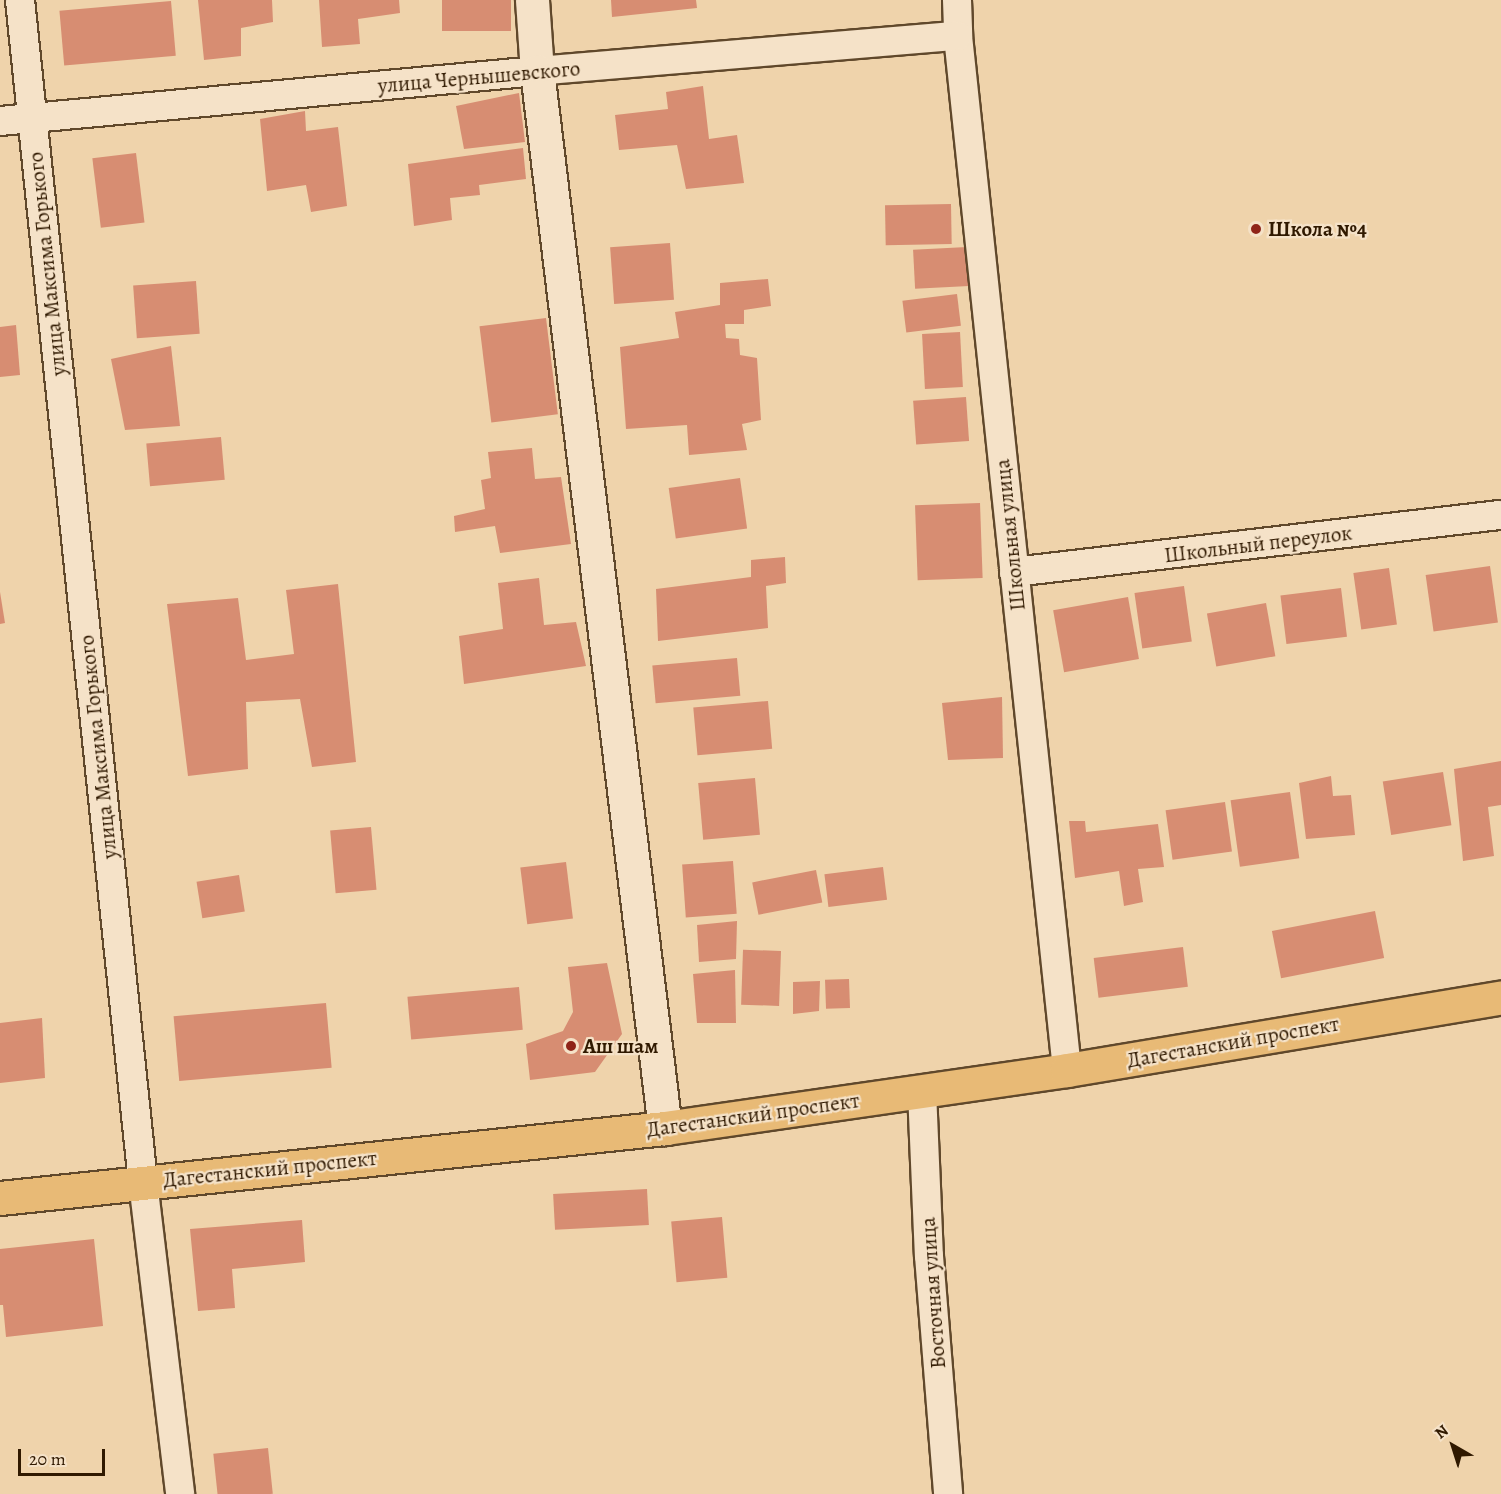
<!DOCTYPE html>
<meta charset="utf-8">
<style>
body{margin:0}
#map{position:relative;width:1501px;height:1494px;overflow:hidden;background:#efd3ab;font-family:Alegreya,serif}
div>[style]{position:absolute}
.building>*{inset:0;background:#d78d72;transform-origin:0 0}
.roads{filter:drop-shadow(2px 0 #60482b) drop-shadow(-2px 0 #60482b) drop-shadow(0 2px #60482b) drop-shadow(0 -2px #60482b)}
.minor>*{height:28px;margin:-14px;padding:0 14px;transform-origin:14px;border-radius:14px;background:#f5e2c8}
.tertiary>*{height:33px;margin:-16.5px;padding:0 16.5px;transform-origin:16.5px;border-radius:16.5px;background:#f5e2c8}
.trunk>*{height:33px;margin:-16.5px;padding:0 16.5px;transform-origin:16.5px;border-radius:16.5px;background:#e8ba76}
.dots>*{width:16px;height:16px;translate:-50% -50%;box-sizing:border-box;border:3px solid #f5e2c8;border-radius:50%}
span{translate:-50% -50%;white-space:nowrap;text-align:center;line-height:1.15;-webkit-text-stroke:4.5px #f5e2c8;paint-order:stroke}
.street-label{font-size:21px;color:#301900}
.poi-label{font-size:21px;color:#301900;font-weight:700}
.left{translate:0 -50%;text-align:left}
.north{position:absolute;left:1423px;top:1416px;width:60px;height:60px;-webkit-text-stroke:4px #f5e2c8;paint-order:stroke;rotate:321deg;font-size:16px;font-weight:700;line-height:24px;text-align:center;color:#301900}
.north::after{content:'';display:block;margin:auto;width:21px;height:27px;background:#301900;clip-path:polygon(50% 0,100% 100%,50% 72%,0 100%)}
.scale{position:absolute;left:18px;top:1449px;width:87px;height:27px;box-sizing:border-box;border:3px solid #301900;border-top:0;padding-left:8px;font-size:18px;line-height:21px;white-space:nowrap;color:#301900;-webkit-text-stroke:4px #f5e2c8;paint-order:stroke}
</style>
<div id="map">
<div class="building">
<i style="clip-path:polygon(198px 0,272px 0,273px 22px,241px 28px,241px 56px,204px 60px)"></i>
<i style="clip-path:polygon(319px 0,399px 0,400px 13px,358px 19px,360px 44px,322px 47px)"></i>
<i style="left:442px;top:0;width:69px;height:31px"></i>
<i style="clip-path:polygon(611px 0,696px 0,697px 8px,612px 17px)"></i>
<i style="left:171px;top:1px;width:55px;height:112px;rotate:85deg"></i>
<i style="clip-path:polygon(703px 86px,709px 139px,737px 135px,744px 183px,686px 189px,677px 145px,619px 150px,615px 115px,668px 109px,666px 92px)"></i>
<i style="clip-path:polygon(519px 93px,525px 142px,464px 149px,456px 106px)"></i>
<i style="clip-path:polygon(305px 111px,306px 131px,338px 127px,347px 206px,311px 212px,306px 185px,267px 191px,260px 119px)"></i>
<i style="clip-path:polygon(523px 148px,526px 179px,479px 185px,480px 195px,450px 198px,452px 220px,414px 226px,408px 164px)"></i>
<i style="left:136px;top:153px;width:70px;height:44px;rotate:83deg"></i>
<i style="left:951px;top:204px;width:40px;height:66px;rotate:89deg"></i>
<i style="left:670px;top:243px;width:57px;height:60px;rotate:86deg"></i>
<i style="left:967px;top:247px;width:39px;height:54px;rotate:87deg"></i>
<i style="clip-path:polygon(768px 279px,771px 306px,744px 310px,744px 324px,725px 324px,726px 338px,739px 339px,740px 355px,757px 358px,761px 420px,742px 424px,747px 450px,689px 455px,687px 425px,626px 429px,620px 347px,679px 338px,675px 312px,720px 305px,720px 283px)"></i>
<i style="left:196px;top:281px;width:53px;height:63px;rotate:86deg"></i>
<i style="left:957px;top:294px;width:32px;height:55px;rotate:83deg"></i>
<i style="left:546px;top:318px;width:97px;height:67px;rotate:83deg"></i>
<i style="clip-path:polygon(16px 325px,20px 375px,0 377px,0 327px)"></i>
<i style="left:960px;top:332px;width:55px;height:38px;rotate:87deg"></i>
<i style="clip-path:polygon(171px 346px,180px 426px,125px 430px,111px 359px)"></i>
<i style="left:966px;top:397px;width:44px;height:53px;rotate:86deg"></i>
<i style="left:221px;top:437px;width:43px;height:75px;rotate:85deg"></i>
<i style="clip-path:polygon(532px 448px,535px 479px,561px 477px,571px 544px,500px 553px,495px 526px,455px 532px,454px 516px,485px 509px,481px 480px,491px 478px,488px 452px)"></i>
<i style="left:740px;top:478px;width:51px;height:72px;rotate:82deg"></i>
<i style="left:980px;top:503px;width:75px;height:65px;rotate:88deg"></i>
<i style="clip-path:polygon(785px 557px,786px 583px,766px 586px,768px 628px,658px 641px,656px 589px,751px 577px,751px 560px)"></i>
<i style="left:1490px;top:566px;width:57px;height:65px;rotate:82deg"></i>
<i style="left:1389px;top:568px;width:57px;height:36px;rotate:82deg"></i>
<i style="clip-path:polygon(539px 578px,544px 625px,576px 622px,586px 666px,464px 684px,459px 636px,503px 629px,498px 583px)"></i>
<i style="clip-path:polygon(338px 584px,356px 762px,312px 767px,300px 699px,246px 702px,248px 769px,188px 776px,167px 604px,238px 598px,246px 660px,294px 654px,286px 590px)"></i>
<i style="left:1184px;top:586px;width:56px;height:50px;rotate:82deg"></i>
<i style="left:1341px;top:588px;width:49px;height:61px;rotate:83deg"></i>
<i style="clip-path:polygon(0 592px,5px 623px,0 624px)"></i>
<i style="left:1128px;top:597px;width:63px;height:76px;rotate:80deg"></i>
<i style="left:1266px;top:603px;width:54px;height:60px;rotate:80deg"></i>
<i style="left:737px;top:658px;width:38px;height:85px;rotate:85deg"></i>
<i style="clip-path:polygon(1002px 697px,1003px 758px,948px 760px,942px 703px)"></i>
<i style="left:768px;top:701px;width:48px;height:75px;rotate:85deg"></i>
<i style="clip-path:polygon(1501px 761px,1501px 805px,1488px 807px,1494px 856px,1463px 861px,1454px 769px)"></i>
<i style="left:1443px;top:772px;width:54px;height:61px;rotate:81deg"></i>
<i style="clip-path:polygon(1331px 776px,1333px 796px,1351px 795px,1355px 835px,1306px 839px,1299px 783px)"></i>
<i style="left:755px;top:778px;width:57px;height:57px;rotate:85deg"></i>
<i style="left:1290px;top:792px;width:67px;height:60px;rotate:82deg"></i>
<i style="left:1225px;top:802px;width:50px;height:60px;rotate:82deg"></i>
<i style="clip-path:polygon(1069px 821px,1085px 821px,1086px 832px,1158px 824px,1164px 867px,1138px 869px,1143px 902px,1124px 906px,1119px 871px,1075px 878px)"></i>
<i style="left:371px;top:827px;width:63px;height:41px;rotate:85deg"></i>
<i style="left:733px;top:861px;width:53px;height:51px;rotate:86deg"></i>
<i style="left:566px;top:862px;width:57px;height:46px;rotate:83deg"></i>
<i style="left:883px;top:867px;width:33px;height:59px;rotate:83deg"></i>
<i style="left:816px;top:870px;width:33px;height:65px;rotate:79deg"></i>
<i style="left:239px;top:875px;width:37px;height:43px;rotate:81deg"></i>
<i style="left:1375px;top:911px;width:48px;height:105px;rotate:79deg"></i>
<i style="clip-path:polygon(737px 921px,736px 959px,699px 962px,697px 925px)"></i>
<i style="left:1183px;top:947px;width:40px;height:90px;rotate:83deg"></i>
<i style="left:781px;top:951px;width:55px;height:38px;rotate:92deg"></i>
<i style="clip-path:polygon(607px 963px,622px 1034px,595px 1072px,530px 1080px,526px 1044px,563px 1031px,573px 1012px,568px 967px)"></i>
<i style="clip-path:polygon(735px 970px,736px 1023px,697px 1023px,693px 974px)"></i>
<i style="left:849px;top:979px;width:29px;height:24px;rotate:88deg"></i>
<i style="clip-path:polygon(820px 981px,819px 1011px,793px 1014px,793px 982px)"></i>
<i style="left:519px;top:987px;width:43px;height:112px;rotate:85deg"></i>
<i style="left:326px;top:1003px;width:65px;height:153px;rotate:85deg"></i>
<i style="clip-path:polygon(42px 1018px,45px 1078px,0 1083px,0 1023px)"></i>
<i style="left:647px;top:1189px;width:36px;height:94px;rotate:87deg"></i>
<i style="left:722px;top:1217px;width:61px;height:51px;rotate:85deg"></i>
<i style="clip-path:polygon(302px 1220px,305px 1262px,232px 1269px,235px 1308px,198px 1311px,190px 1229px)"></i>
<i style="clip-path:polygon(94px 1239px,103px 1326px,6px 1337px,3px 1305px,0 1305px,0 1249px)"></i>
<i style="left:268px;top:1448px;width:46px;height:55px;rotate:84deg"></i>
</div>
<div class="roads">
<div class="minor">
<i style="left:20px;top:0;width:1188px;rotate:84.06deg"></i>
<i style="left:143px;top:1182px;width:314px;rotate:83.2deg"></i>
<i style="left:957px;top:0;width:36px;rotate:88deg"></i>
<i style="left:958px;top:36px;width:1040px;rotate:83.98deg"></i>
<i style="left:0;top:121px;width:539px;rotate:-5.32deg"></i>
<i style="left:537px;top:71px;width:422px;rotate:-4.8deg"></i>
<i style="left:1014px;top:572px;width:490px;rotate:-6.7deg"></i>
<i style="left:922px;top:1091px;width:165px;rotate:87.6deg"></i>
<i style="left:929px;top:1256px;width:239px;rotate:85.4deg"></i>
</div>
<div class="tertiary">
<i style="left:532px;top:0;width:71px;rotate:86deg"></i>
<i style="left:537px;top:71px;width:1065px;rotate:83.1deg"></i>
</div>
<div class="trunk">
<i style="left:0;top:1198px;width:669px;rotate:-6.01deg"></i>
<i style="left:665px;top:1128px;width:406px;rotate:-8.2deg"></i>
<i style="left:1067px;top:1070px;width:440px;rotate:-9.5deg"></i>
</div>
</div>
<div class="dots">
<i style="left:1256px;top:229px;background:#8f2418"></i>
<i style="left:571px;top:1046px;background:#8f2418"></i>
</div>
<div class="street-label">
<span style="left:479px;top:77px;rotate:-5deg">улица Чернышевского</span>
<span style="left:47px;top:264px;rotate:-96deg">улица Максима Горького</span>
<span style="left:1010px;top:535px;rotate:-96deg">Школьная улица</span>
<span style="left:1258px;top:544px;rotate:-7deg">Школьный переулок</span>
<span style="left:98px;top:747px;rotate:-96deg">улица Максима Горького</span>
<span style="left:1233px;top:1042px;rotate:-10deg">Дагестанский проспект</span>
<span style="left:753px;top:1115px;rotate:-8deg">Дагестанский проспект</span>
<span style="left:270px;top:1169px;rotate:-6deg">Дагестанский проспект</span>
<span style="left:933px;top:1293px;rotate:-94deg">Восточная улица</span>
</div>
<div class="poi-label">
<span class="left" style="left:1268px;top:229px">Школа №4</span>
<span class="left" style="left:583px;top:1046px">Аш шам</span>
</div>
<div class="north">N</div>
<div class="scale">20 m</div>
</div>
